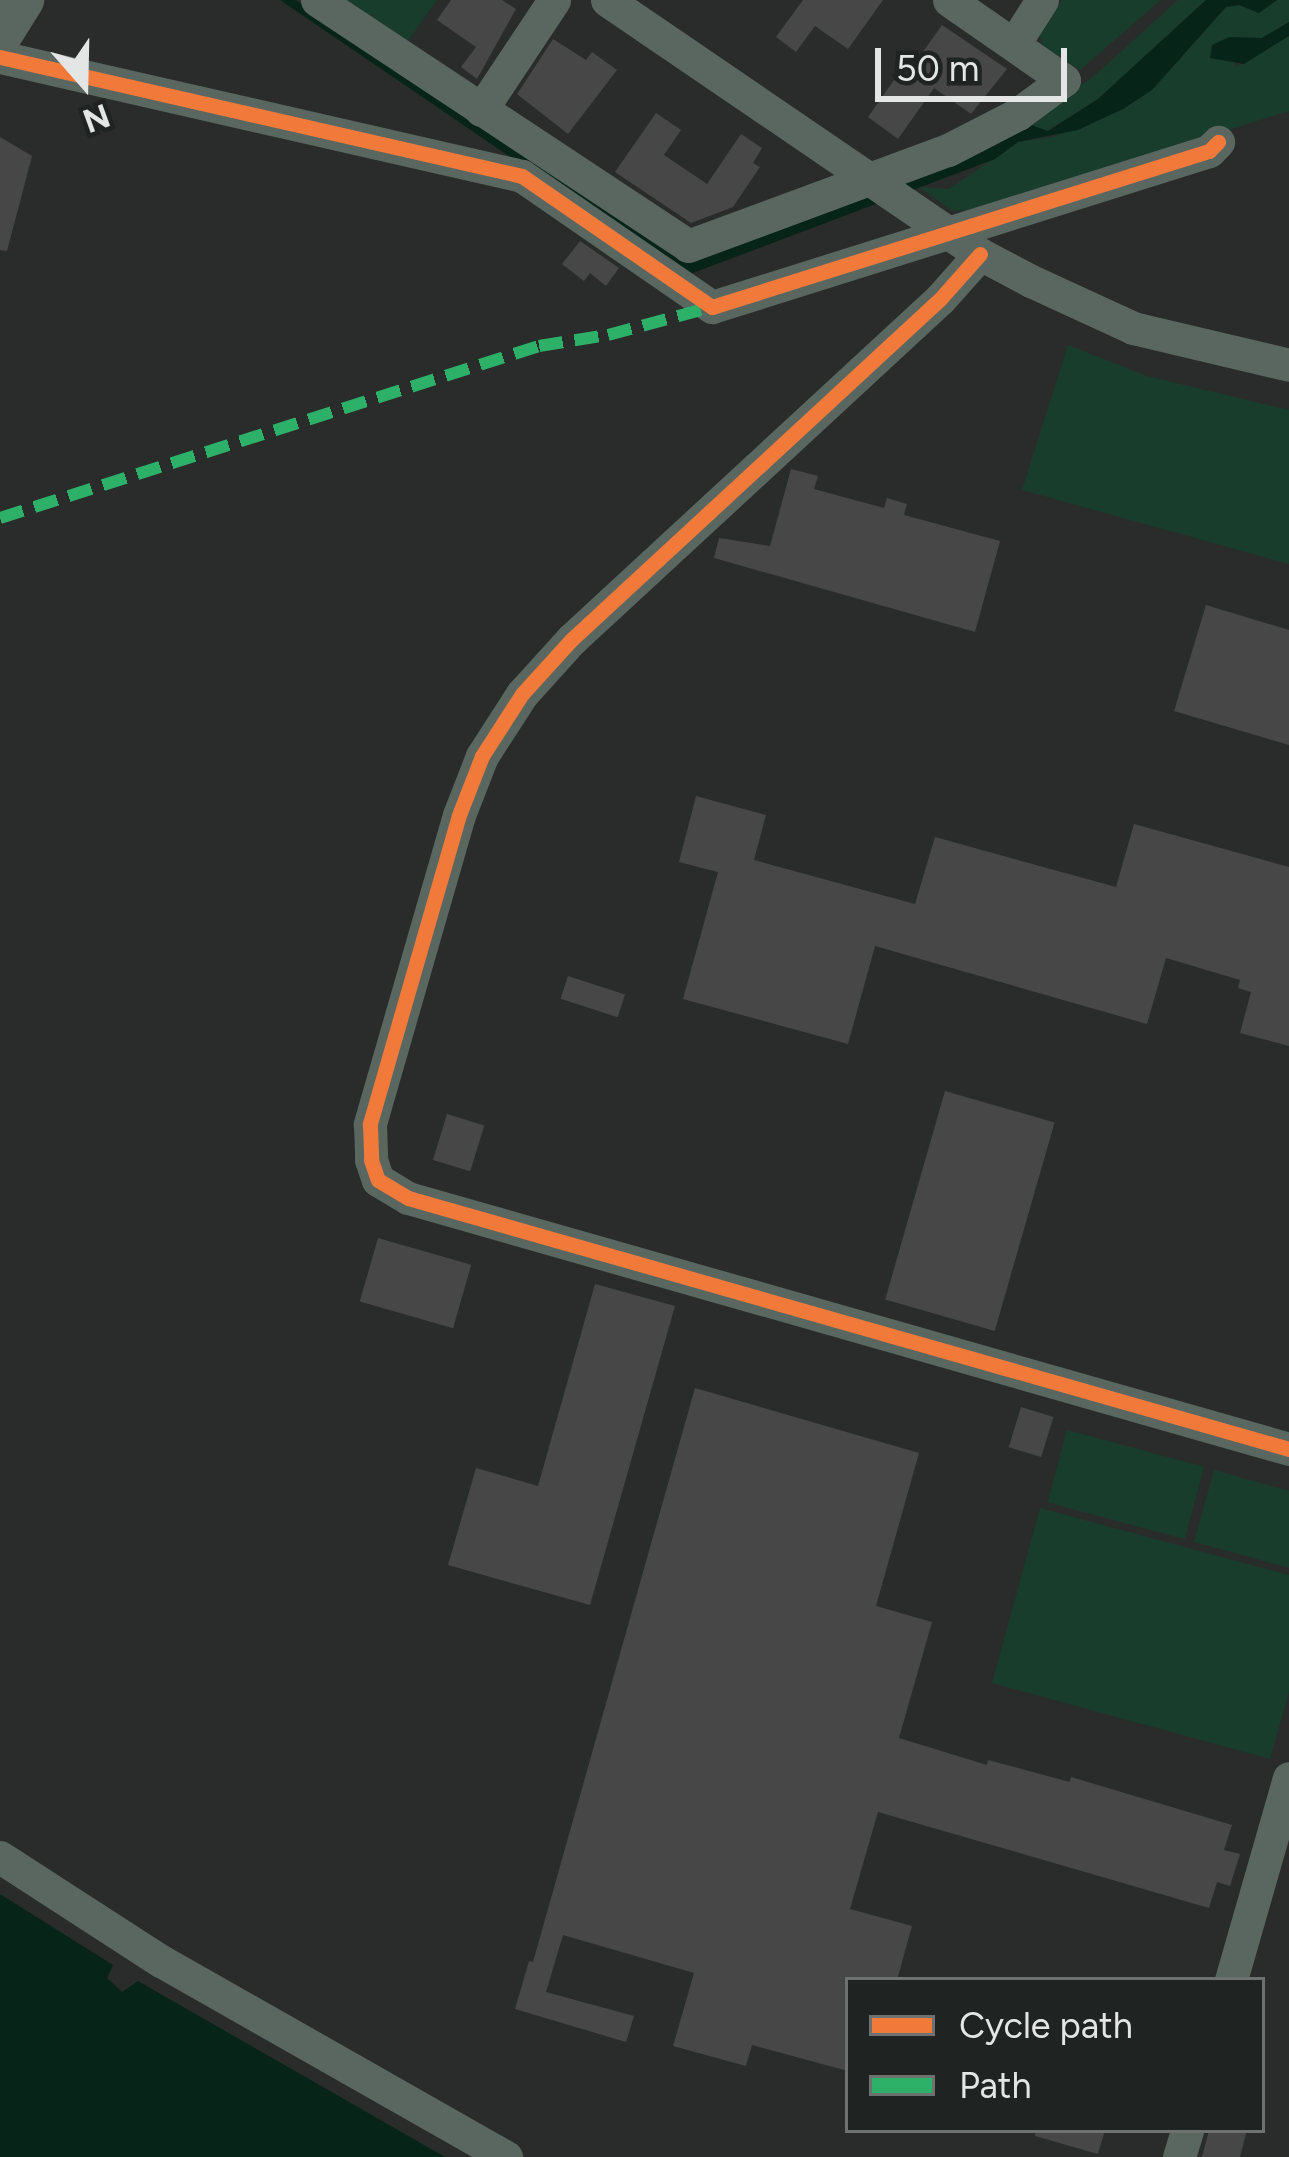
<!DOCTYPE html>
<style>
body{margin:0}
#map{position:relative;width:1289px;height:2157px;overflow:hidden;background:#2a2c2b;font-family:Figtree,sans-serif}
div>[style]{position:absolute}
.green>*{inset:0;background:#183d2d;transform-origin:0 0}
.water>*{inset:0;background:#072418}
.building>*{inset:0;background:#464746;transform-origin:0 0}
.minor>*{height:33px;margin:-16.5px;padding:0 16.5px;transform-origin:16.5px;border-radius:16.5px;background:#5a6660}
.major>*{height:42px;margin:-21px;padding:0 21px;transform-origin:21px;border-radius:21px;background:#5a6660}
.quiet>*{height:12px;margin-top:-6px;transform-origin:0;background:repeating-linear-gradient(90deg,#2db169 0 24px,transparent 0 36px)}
.cycleway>*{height:15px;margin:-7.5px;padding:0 7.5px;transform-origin:7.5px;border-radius:7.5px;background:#f17a3a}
span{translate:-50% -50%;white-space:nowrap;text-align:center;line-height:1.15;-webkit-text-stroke:10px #1f2321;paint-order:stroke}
.legend{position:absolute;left:845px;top:1977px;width:420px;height:156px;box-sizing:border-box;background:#1f2321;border:3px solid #6d716f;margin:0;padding:15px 21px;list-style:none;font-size:36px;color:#e3e6e4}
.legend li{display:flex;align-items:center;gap:24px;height:60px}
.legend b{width:60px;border:3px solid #6d716f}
.north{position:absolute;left:24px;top:24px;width:120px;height:120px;-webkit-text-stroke:9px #1f2321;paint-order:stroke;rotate:160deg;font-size:33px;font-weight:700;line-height:48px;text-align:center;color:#e3e6e4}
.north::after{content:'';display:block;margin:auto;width:42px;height:54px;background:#e3e6e4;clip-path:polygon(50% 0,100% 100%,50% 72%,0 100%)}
.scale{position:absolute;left:875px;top:48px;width:192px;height:54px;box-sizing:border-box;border:6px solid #e3e6e4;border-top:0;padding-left:15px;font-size:36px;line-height:42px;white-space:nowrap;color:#e3e6e4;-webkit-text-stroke:9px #1f2321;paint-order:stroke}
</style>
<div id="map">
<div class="green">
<i style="clip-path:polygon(333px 0,437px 0,403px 48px)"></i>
<i style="clip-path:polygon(1062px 0,1161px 0,1080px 70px,1043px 46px,1040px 34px)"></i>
<i style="clip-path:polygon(1178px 0,1206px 0,1098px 99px,1047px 131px,1026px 123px,1093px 77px)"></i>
<i style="clip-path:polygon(1277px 0,1289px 0,1289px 22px,1262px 38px,1229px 37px,1236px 67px,1289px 36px,1289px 111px,975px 210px,953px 211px,919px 187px,949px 189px,1018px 142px,1053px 137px,1123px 109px,1152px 90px,1226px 7px,1239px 5px,1259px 13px)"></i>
<i style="clip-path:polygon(1068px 345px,1147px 376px,1289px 410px,1289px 564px,1022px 490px)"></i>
<i style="left:1067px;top:1430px;width:142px;height:75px;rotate:15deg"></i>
<i style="clip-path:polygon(1214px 1470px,1289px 1491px,1289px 1568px,1194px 1542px)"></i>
<i style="clip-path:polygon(1040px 1508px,1289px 1575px,1289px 1692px,1270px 1759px,992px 1683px)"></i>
</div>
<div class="water">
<i style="clip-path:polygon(280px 0,296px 0,671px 253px,1026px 123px,1048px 131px,1098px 99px,1206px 0,1277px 0,1259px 13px,1239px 5px,1226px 7px,1152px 90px,1123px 109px,1078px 130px,1018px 142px,995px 159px,685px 276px)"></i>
<i style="clip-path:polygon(1289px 22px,1289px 36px,1244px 64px,1210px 58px,1212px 45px,1229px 37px,1262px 38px)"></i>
<i style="clip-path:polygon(0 1894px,113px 1965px,107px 1978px,122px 1992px,138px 1981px,445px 2157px,0 2157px)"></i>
</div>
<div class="building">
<i style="clip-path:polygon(451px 0,502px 0,516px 9px,477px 79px,461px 67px,476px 47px,437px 20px)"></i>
<i style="clip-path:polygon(803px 0,883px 0,848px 49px,815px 26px,796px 52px,776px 37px)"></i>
<i style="clip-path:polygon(942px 25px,1007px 69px,971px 114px,934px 88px,898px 139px,868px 117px,894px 80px,900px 84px)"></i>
<i style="clip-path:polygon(553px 39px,586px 60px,592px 52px,617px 70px,568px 134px,517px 94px)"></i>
<i style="clip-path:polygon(656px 113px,681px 130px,664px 155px,707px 184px,741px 134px,762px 148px,753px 163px,760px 167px,733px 207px,691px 223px,615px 172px)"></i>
<i style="clip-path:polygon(0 137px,32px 156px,7px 251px,0 250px)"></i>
<i style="clip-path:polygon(580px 241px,619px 268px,606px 286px,590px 273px,584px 281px,562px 264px)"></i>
<i style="clip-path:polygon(791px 469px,818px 476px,814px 489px,884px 508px,887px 498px,907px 504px,904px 515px,1000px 541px,975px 632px,714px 558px,719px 538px,770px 546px)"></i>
<i style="clip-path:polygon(1206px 605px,1289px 630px,1289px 745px,1174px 711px)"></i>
<i style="clip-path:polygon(696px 796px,766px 815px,754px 860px,915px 904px,935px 837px,1116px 887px,1134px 824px,1289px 867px,1289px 1046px,1240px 1033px,1251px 992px,1238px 988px,1240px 980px,1166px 958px,1147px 1024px,875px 946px,848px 1044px,683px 999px,718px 872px,679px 862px)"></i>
<i style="left:568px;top:976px;width:60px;height:24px;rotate:18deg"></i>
<i style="left:945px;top:1091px;width:114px;height:217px;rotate:16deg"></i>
<i style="left:447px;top:1114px;width:39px;height:48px;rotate:17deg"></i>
<i style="left:378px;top:1238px;width:97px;height:66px;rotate:16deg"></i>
<i style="clip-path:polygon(595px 1284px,675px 1306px,590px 1605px,448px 1565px,476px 1468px,538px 1486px)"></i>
<i style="clip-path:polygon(695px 1388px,919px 1453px,876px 1606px,932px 1622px,899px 1738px,987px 1765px,988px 1760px,1070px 1782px,1071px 1777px,1232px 1825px,1224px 1850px,1240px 1854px,1230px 1886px,1217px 1882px,1209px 1908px,878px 1812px,850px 1909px,912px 1926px,897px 1980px,848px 1980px,848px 2071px,752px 2045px,746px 2066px,673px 2046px,694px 1973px,563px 1935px,546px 1992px,634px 2016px,626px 2042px,515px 2009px,529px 1961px,533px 1962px)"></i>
<i style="left:1021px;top:1407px;width:34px;height:42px;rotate:17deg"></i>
<i style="clip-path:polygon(1036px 2130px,1105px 2130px,1098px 2154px,1035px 2136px)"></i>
<i style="clip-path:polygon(1209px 2130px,1247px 2130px,1240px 2157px,1202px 2157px)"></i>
</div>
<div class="minor">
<i style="left:317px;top:0;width:445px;rotate:33.5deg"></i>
<i style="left:688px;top:246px;width:277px;rotate:-20.3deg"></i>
<i style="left:948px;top:150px;width:79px;rotate:-27.2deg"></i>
<i style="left:1018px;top:114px;width:57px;rotate:-36.5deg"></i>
<i style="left:1064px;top:80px;width:140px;rotate:-145.2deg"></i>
<i style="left:607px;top:0;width:451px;rotate:34.3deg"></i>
<i style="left:980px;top:254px;width:58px;rotate:27.9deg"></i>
<i style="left:1031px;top:281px;width:112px;rotate:24.7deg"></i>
<i style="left:1133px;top:328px;width:160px;rotate:13.3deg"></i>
<i style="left:1014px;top:44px;width:52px;rotate:-57.5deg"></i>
<i style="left:0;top:57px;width:535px;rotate:12.84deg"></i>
<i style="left:522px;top:176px;width:231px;rotate:34.6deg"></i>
<i style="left:712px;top:307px;width:521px;rotate:-17.43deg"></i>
<i style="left:1209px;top:151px;width:13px;rotate:-45deg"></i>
<i style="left:481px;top:110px;width:132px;rotate:-56.4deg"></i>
<i style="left:980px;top:254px;width:60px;rotate:131.6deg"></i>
<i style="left:940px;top:299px;width:502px;rotate:137.26deg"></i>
<i style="left:571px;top:640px;width:73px;rotate:132.2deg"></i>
<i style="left:522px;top:694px;width:74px;rotate:122.8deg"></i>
<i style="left:482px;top:756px;width:63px;rotate:111.3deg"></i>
<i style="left:459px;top:815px;width:322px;rotate:106.1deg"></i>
<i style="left:370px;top:1124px;width:36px;rotate:88deg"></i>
<i style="left:371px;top:1160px;width:21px;rotate:71deg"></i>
<i style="left:378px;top:1180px;width:35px;rotate:31deg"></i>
<i style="left:408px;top:1198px;width:916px;rotate:15.9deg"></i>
<i style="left:0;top:1857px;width:192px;rotate:32.9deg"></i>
<i style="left:161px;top:1961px;width:397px;rotate:29.6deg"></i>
<i style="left:1231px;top:1980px;width:210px;rotate:-74deg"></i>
<i style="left:1179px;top:2157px;width:28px;rotate:-73deg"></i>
</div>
<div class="major">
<i style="left:0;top:37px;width:44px;rotate:-58.1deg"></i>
</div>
<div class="quiet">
<i style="left:0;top:518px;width:566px;rotate:-17.7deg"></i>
<i style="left:539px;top:346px;width:70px;rotate:-9.1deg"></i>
<i style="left:608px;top:335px;width:108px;rotate:-15.1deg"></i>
</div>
<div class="cycleway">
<i style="left:0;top:57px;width:535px;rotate:12.84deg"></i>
<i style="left:522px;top:176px;width:231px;rotate:34.6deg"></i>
<i style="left:712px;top:307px;width:521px;rotate:-17.43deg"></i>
<i style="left:1209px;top:151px;width:13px;rotate:-45deg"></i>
<i style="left:980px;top:254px;width:60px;rotate:131.6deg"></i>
<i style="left:940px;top:299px;width:502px;rotate:137.26deg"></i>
<i style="left:571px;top:640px;width:73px;rotate:132.2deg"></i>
<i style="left:522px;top:694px;width:74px;rotate:122.8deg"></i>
<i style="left:482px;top:756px;width:63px;rotate:111.3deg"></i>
<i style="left:459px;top:815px;width:322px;rotate:106.1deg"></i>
<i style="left:370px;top:1124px;width:36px;rotate:88deg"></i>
<i style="left:371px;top:1160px;width:21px;rotate:71deg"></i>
<i style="left:378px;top:1180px;width:35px;rotate:31deg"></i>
<i style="left:408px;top:1198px;width:916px;rotate:15.9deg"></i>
</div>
<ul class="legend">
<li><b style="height:15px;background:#f17a3a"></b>Cycle path</li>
<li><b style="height:15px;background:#2db169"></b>Path</li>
</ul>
<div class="north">N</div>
<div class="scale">50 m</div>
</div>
